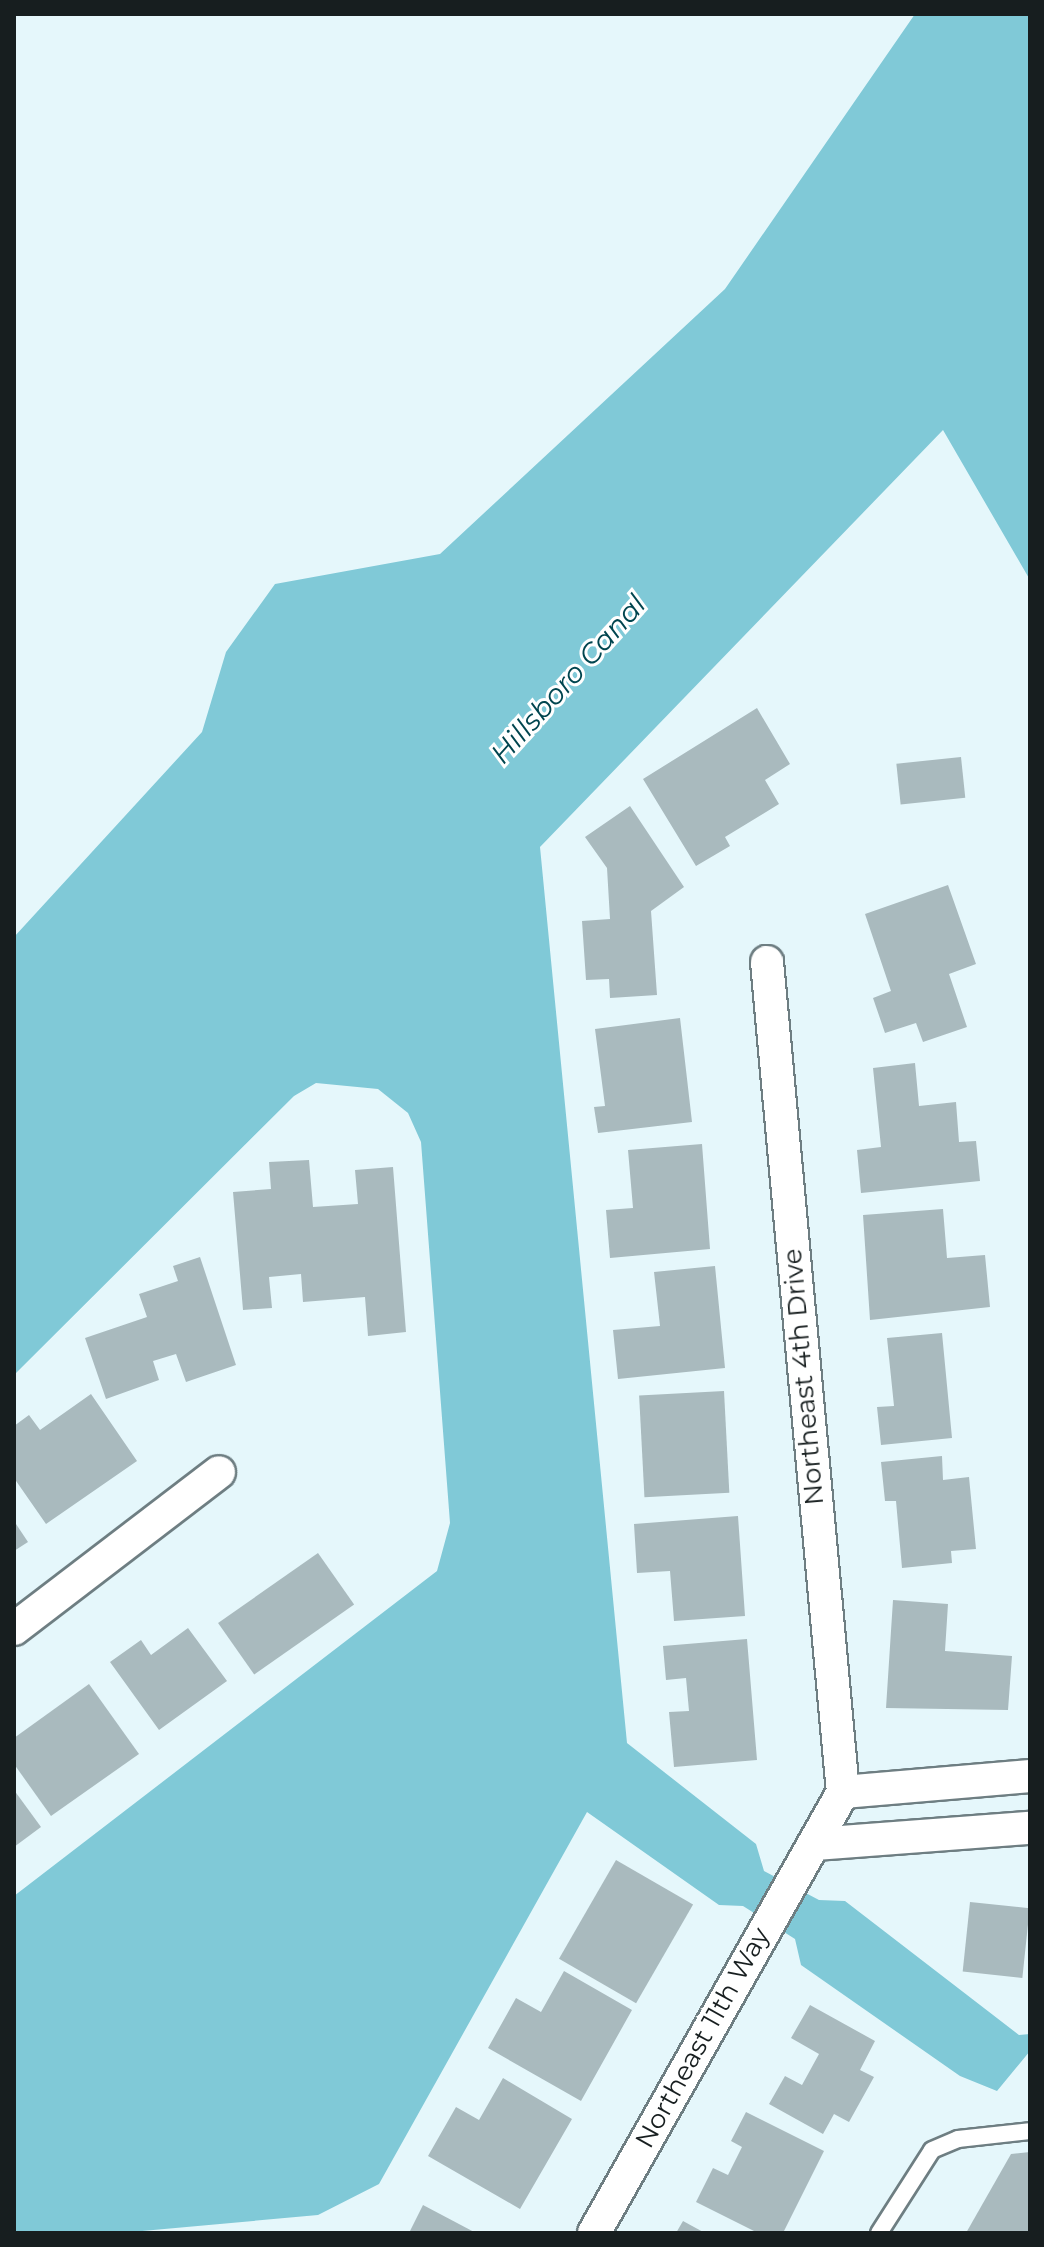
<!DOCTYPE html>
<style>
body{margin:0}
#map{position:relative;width:1044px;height:2247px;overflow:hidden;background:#e5f7fb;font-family:Montserrat,sans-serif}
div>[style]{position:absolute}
.water>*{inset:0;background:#80c9d7}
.building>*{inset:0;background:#a9babe;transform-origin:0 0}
.roads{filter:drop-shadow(2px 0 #6e7e82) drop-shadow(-2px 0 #6e7e82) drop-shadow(0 2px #6e7e82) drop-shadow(0 -2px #6e7e82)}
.lane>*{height:16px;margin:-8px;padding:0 8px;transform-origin:8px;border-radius:8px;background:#fff}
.street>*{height:32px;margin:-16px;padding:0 16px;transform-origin:16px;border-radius:16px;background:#fff}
span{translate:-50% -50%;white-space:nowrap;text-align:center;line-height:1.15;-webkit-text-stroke:6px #fff;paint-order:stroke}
.street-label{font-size:26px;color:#171e1f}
.water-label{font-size:28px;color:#00454f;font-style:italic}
.frame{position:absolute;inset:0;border:16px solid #171e1f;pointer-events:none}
</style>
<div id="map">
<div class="water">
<i style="clip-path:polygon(915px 14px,1030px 14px,1030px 580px,943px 430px,540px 847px,627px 1743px,756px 1844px,764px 1871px,819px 1900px,845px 1901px,1019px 2035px,1030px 2034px,1030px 2051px,997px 2091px,960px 2076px,801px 1965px,795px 1939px,743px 1906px,719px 1905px,587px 1812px,379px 2184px,318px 2215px,120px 2233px,14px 2233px,14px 1896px,437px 1571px,450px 1523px,421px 1142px,408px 1113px,378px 1089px,316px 1083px,294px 1096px,14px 1375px,14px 937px,202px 732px,226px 652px,275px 584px,440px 554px,725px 289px)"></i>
</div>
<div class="building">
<i style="clip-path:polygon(757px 708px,790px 764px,765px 780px,779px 804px,725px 837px,730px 846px,696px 866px,643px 779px)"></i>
<i style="left:961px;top:757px;width:41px;height:65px;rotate:84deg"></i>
<i style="clip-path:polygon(630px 806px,684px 887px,651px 911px,657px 995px,610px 998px,609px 979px,586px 980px,582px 921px,610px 919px,607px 868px,585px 837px)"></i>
<i style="clip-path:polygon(948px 885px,976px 964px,949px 974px,967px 1027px,923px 1042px,916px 1023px,885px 1033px,873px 998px,891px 991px,865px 914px)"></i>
<i style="clip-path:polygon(680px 1018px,692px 1122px,598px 1133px,594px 1107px,605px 1106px,595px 1029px)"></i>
<i style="clip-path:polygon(915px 1063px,919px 1106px,956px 1102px,959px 1142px,976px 1141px,980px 1181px,861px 1193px,857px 1150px,881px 1147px,873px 1068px)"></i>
<i style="clip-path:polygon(702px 1144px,710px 1249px,610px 1258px,606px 1210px,633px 1208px,628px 1150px)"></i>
<i style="clip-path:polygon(309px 1160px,313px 1207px,358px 1204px,355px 1170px,393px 1167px,406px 1332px,368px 1336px,365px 1297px,303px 1302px,301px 1274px,269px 1277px,272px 1308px,243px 1310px,233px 1192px,271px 1189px,269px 1162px)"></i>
<i style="clip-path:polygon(943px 1209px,947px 1258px,985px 1255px,990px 1307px,870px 1320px,863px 1215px)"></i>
<i style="clip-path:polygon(200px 1257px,236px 1365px,186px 1382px,176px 1354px,153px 1361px,159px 1380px,106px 1399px,85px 1338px,147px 1317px,139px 1294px,178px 1281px,173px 1266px)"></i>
<i style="clip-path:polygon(715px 1266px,725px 1368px,618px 1379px,613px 1330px,660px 1326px,654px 1272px)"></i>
<i style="clip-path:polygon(942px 1333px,952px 1438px,881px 1445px,877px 1407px,894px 1406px,887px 1338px)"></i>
<i style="left:724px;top:1391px;width:102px;height:85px;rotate:87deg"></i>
<i style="clip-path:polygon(91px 1394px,137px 1461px,46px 1524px,14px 1478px,14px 1426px,29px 1415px,40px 1430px)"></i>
<i style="clip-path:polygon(942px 1456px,943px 1480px,969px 1477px,976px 1549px,951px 1551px,952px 1563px,902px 1568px,896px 1501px,885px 1501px,881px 1462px)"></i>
<i style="clip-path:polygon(738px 1516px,745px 1616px,674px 1621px,670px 1571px,637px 1573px,634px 1524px)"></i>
<i style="clip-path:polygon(14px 1521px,28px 1542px,14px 1551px)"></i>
<i style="left:318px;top:1553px;width:63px;height:122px;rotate:55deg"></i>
<i style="clip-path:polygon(893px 1600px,948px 1604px,945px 1651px,1012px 1656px,1008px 1710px,886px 1708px)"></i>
<i style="clip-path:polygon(188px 1628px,227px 1681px,159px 1730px,110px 1662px,141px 1640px,151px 1655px)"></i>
<i style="clip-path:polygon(747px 1639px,757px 1760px,674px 1767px,669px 1712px,689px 1711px,686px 1678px,666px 1680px,663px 1646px)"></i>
<i style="clip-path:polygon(89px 1684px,139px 1754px,51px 1816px,14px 1764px,14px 1738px)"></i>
<i style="clip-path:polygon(14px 1790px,41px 1827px,14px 1847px)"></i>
<i style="left:616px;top:1860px;width:89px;height:114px;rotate:30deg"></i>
<i style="left:970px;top:1902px;width:60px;height:70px;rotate:6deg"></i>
<i style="clip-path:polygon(564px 1971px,632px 2010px,581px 2101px,488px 2048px,516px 1998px,541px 2012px)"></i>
<i style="clip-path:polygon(810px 2005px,875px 2041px,860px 2070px,874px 2077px,849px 2122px,834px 2114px,823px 2134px,769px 2104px,785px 2076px,802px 2085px,819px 2054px,791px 2038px)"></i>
<i style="clip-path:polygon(503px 2078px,572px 2119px,520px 2209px,428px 2156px,456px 2107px,479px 2120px)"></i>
<i style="clip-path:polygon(746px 2112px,824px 2151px,783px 2233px,758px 2233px,696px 2202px,713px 2168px,728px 2175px,742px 2147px,731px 2141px)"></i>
<i style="clip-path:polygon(1030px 2152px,1030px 2233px,966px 2233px,1011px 2154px)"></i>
<i style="clip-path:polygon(423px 2205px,476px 2233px,409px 2233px)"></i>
<i style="clip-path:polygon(683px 2221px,705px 2233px,676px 2233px)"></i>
</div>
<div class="roads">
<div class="lane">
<i style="left:879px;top:2233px;width:98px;rotate:-57.4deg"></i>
<i style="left:932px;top:2150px;width:28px;rotate:-23deg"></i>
<i style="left:958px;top:2139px;width:72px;rotate:-6.3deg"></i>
</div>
<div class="street">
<i style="left:767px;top:962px;width:833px;rotate:84.77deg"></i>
<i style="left:14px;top:1629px;width:258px;rotate:-37.4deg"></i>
<i style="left:843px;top:1792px;width:188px;rotate:-4.9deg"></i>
<i style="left:815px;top:1844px;width:216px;rotate:-4.3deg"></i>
<i style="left:594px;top:2233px;width:506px;rotate:-60.55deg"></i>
</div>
</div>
<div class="street-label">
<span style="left:804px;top:1377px;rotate:-95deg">Northeast 4th Drive</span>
<span style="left:703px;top:2038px;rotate:-61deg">Northeast 11th Way</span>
</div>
<div class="water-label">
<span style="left:568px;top:679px;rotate:-48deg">Hillsboro Canal</span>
</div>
<div class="frame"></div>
</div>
